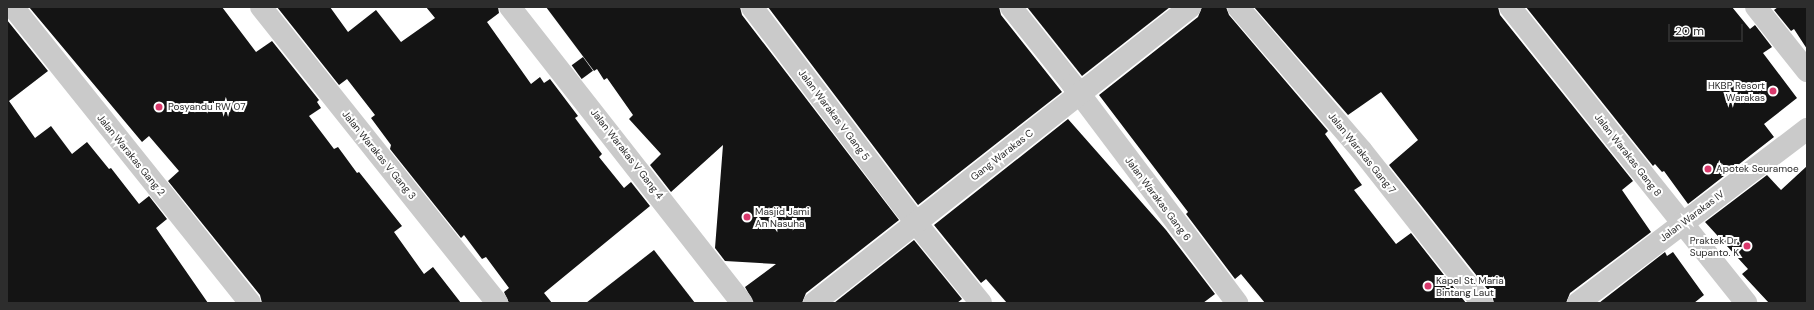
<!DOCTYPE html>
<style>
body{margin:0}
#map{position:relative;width:1814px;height:310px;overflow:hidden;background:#fff;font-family:"DM Sans",sans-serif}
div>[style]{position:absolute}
.building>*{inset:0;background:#141414;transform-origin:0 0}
.minor>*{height:22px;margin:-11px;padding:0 11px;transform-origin:11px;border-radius:11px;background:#cacaca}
.dots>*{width:11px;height:11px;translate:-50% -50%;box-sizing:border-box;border:2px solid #fff;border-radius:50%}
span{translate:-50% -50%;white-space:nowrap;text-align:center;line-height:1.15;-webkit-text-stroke:4px #fff;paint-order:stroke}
.poi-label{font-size:10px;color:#2d2d2d}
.right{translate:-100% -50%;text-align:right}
.left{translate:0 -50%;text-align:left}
.street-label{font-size:10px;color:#2d2d2d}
.frame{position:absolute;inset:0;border:8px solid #2d2d2d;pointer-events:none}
.scale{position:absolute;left:1668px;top:24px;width:75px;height:18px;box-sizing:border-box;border:2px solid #2d2d2d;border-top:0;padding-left:5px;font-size:12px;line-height:14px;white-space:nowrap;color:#2d2d2d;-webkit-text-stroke:3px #fff;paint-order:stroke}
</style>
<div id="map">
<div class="building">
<i style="clip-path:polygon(29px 7px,222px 7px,256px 52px,272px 41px,319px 100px,317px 102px,321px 108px,309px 116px,334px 149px,338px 147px,357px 173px,359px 172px,402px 226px,394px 232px,424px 274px,433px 267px,461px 303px,262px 303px,260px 295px,168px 181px,179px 171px,149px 136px,142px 142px)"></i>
<i style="clip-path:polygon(277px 7px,330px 7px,348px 32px,376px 10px,401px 42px,435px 18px,426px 7px,498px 7px,499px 13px,487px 22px,531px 84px,540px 77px,544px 83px,550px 79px,578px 116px,575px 118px,602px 154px,599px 157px,624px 188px,631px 182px,650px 206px,544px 293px,552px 303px,509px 303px,504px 292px,509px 288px,486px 257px,482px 259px,464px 235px,461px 238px,390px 149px,391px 145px,371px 118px,375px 115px,347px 79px,339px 85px)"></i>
<i style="clip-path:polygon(546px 7px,740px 7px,742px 15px,899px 220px,806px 293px,802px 303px,754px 303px,745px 287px,776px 264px,725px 261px,715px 248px,723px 145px,671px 192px,650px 165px,661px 154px,629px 119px,633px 115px,607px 78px,604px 80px,597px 69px,594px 71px)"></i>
<i style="clip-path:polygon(768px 7px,999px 7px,1001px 15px,1062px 92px,918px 205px)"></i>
<i style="clip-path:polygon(1027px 7px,1170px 7px,1082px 76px)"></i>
<i style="clip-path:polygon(1202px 7px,1226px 7px,1229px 15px,1328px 131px,1325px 134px,1362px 185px,1354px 190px,1396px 244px,1411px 233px,1466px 303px,1265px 303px,1241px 274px,1235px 279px,1186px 214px,1188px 212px,1099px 95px,1198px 17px)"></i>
<i style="clip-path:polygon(1254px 7px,1498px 7px,1500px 15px,1633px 181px,1622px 190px,1651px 232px,1570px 293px,1566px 303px,1494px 303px,1492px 295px,1389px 165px,1418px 140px,1381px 92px,1348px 115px)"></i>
<i style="clip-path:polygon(1526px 7px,1732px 7px,1750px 29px,1755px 25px,1772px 47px,1763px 53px,1797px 98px,1764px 124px,1774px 137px,1688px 204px,1664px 171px,1662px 172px,1655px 164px,1653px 166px)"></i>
<i style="clip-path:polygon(1778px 7px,1807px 7px,1807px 49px,1794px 29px,1791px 31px,1774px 10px)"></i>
<i style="clip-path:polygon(7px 20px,48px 71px,9px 101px,35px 138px,51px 126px,72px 154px,87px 142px,109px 169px,111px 168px,139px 204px,149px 196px,167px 219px,156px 228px,208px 303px,7px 303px)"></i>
<i style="left:583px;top:57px;width:17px;height:14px;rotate:54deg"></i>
<i style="clip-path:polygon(1068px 119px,1166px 230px,1215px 294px,1203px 303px,1007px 303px,986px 279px,981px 283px,934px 225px)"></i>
<i style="clip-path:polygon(1807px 166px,1807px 303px,1769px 303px,1742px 274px,1748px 269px,1705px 222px,1767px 175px,1781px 190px)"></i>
<i style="clip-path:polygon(914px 240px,962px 299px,957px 303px,834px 303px)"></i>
<i style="clip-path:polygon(654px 250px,695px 303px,586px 303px)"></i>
<i style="clip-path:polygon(1665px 252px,1667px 256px,1673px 252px,1704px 295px,1694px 303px,1599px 303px)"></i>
</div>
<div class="minor">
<i style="left:13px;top:7px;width:379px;rotate:51.3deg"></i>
<i style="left:261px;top:7px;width:379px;rotate:51.4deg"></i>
<i style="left:510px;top:7px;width:376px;rotate:51.9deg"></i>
<i style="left:752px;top:7px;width:278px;rotate:52.8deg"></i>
<i style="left:920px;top:228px;width:97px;rotate:50.9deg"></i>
<i style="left:1011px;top:7px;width:100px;rotate:51.5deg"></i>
<i style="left:1073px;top:85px;width:273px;rotate:53deg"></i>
<i style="left:1238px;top:7px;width:190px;rotate:49.3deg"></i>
<i style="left:1362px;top:151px;width:194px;rotate:51.7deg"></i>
<i style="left:1510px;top:7px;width:379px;rotate:51.4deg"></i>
<i style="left:1756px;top:7px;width:82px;rotate:51.4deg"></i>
<i style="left:814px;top:303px;width:479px;rotate:-38.2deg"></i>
<i style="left:1578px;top:303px;width:288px;rotate:-37.2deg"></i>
</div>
<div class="dots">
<i style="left:1773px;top:91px;background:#d9396c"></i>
<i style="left:159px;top:107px;background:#d9396c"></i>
<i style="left:1708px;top:169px;background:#d9396c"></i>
<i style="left:747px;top:217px;background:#d9396c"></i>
<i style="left:1747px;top:246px;background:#d9396c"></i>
<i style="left:1428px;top:286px;background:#d9396c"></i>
</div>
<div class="poi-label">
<span class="right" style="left:1765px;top:91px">HKBP Resort<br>Warakas</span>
<span class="left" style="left:168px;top:107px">Posyandu RW 07</span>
<span class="left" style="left:1716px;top:169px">Apotek Seuramoe</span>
<span class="left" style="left:755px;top:217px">Masjid Jami<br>An Nasuha</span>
<span class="right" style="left:1739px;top:246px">Praktek Dr.<br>Supanto. K</span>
<span class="left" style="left:1436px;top:286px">Kapel St. Maria<br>Bintang Laut</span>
</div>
<div class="street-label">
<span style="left:834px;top:115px;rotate:53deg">Jalan Warakas V Gang 5</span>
<span style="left:1362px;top:153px;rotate:51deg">Jalan Warakas Gang 7</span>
<span style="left:627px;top:154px;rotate:52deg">Jalan Warakas V Gang 4</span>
<span style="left:131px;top:155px;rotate:51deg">Jalan Warakas Gang 2</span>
<span style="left:379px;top:155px;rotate:51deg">Jalan Warakas V Gang 3</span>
<span style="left:1002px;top:155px;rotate:-38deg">Gang Warakas C</span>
<span style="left:1628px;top:155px;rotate:52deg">Jalan Warakas Gang 8</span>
<span style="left:1158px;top:199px;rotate:53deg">Jalan Warakas Gang 6</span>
<span style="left:1692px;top:216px;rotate:-37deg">Jalan Warakas IV</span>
</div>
<div class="frame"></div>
<div class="scale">20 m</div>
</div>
